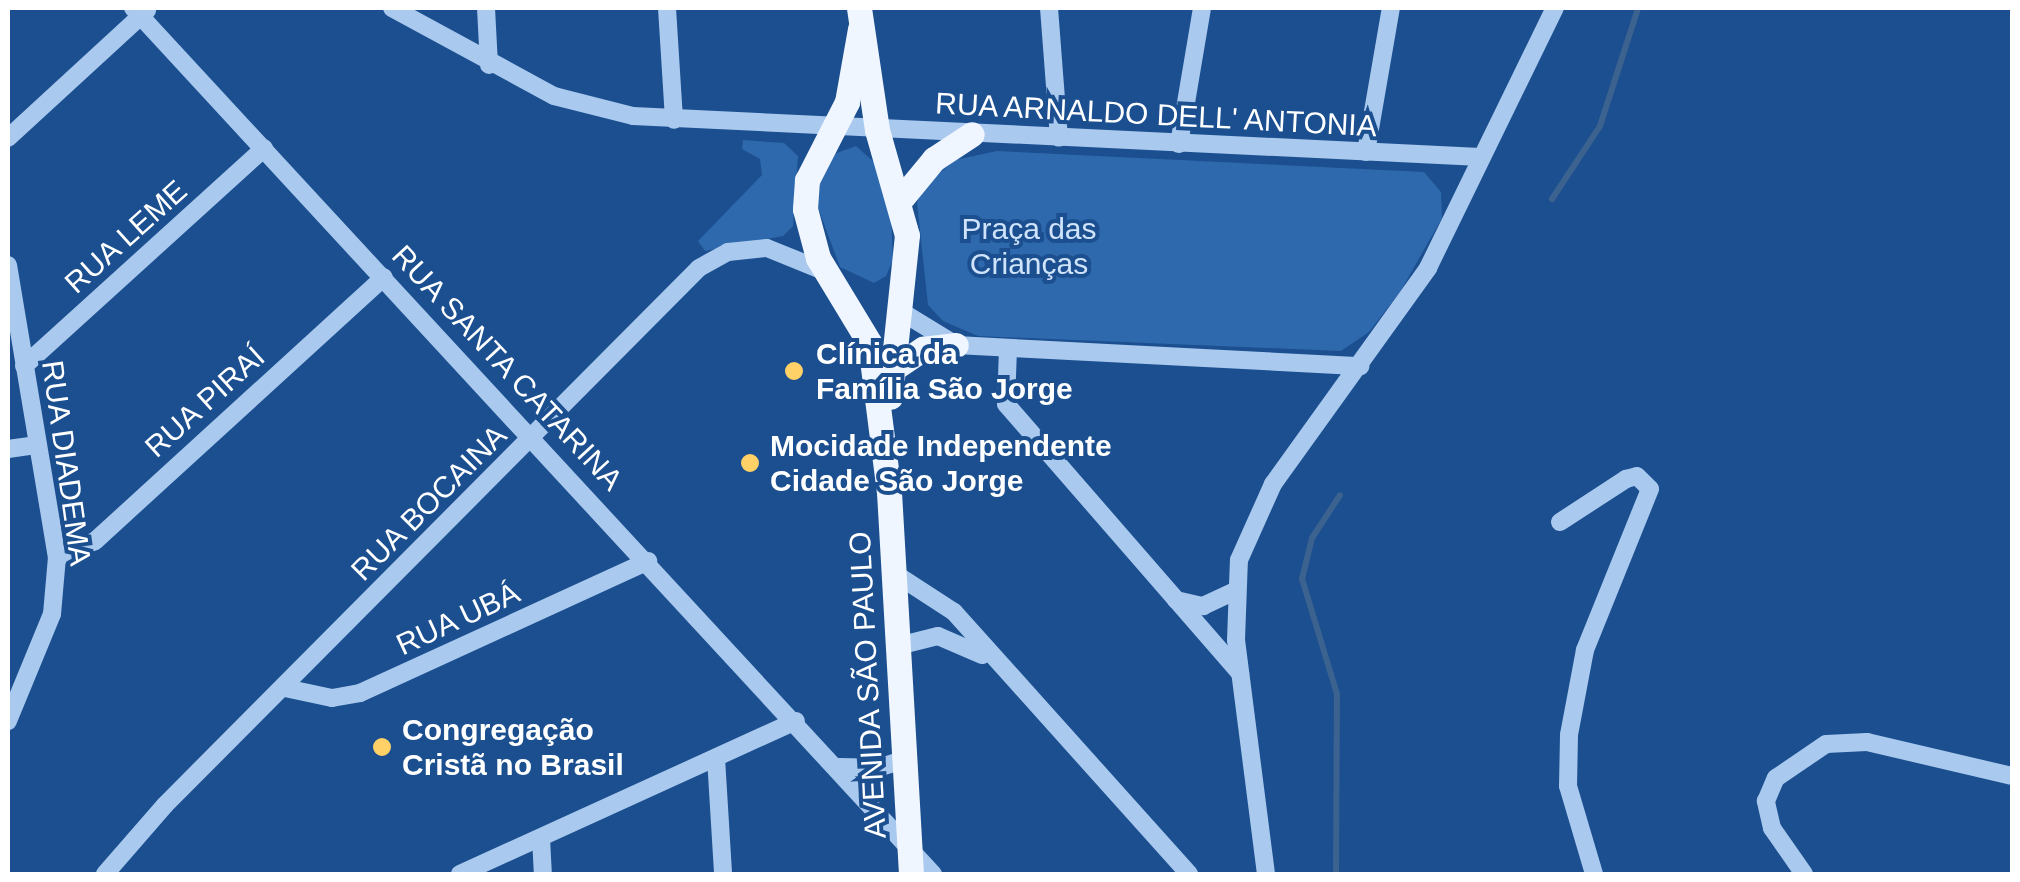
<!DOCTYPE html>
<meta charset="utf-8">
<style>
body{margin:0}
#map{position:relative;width:2020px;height:882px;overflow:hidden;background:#1b4f8f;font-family:Arial,sans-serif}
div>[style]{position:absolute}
.green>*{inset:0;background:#2e69ad}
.stream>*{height:6px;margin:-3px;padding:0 3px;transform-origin:3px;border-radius:3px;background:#3c6290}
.minor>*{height:18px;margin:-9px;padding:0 9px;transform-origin:9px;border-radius:9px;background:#a9c9ee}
.major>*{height:25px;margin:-12.5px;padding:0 12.5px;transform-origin:12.5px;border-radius:12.5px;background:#f0f6ff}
.dots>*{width:28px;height:28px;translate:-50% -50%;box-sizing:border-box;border:5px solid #1b4f8f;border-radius:50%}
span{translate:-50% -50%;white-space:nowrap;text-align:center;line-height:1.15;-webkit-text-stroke:8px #1b4f8f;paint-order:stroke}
.street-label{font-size:30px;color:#fff}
.park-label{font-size:30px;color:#cfe3fa}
.poi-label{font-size:30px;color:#fff;font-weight:700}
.left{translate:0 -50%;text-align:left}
.frame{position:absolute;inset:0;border:10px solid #fff;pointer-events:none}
</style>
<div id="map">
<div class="green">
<i style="clip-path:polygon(743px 140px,784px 143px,798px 156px,793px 226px,783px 236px,705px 251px,698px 241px,762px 175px,760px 159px,742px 149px)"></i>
<i style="clip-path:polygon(856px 146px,875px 163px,891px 214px,893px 260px,886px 276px,874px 283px,840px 267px,817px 205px,820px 179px,834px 154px)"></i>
<i style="clip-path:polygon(997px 151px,1424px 172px,1441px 192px,1442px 218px,1400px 292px,1369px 332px,1341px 351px,978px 336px,943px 321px,928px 305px,917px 203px,922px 188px,955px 160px)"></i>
</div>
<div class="stream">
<i style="left:1552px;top:199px;width:87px;rotate:-56.7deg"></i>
<i style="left:1600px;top:126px;width:124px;rotate:-72.1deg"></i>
<i style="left:1336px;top:874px;width:180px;rotate:-89.7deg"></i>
<i style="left:1337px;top:694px;width:120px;rotate:-106.9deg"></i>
<i style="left:1302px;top:579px;width:42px;rotate:-76.3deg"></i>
<i style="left:1312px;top:538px;width:51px;rotate:-56.9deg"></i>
</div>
<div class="minor">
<i style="left:133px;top:8px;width:1179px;rotate:47.27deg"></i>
<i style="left:392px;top:8px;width:184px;rotate:28.5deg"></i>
<i style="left:554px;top:96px;width:81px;rotate:14.2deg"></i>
<i style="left:633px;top:116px;width:848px;rotate:2.77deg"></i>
<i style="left:486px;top:8px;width:57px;rotate:87deg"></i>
<i style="left:667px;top:8px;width:112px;rotate:86.4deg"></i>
<i style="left:1049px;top:8px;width:130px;rotate:85.6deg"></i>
<i style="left:8px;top:138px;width:189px;rotate:-42.6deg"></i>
<i style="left:1179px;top:144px;width:138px;rotate:-80.4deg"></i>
<i style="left:1366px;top:152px;width:146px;rotate:-80.2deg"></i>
<i style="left:8px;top:265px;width:296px;rotate:80.5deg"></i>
<i style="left:57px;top:557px;width:57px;rotate:95deg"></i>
<i style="left:52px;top:614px;width:116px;rotate:112.4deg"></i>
<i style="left:897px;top:309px;width:69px;rotate:31.4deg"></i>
<i style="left:956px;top:345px;width:405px;rotate:3deg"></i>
<i style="left:1008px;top:348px;width:56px;rotate:92deg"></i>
<i style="left:1006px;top:404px;width:357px;rotate:49deg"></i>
<i style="left:24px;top:366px;width:324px;rotate:-42.2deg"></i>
<i style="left:8px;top:449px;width:28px;rotate:-8deg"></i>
<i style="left:1560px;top:522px;width:79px;rotate:-33.1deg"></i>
<i style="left:1626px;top:479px;width:11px;rotate:-15deg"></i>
<i style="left:1637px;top:476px;width:18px;rotate:45deg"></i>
<i style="left:1650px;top:489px;width:174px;rotate:112deg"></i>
<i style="left:1585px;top:650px;width:86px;rotate:100.7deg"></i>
<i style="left:1569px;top:735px;width:51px;rotate:91.1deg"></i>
<i style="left:1568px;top:786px;width:92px;rotate:73.5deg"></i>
<i style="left:57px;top:557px;width:41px;rotate:-22.8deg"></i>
<i style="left:95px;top:541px;width:391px;rotate:-42.4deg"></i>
<i style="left:894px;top:573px;width:72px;rotate:33deg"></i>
<i style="left:954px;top:612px;width:352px;rotate:48.1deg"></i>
<i style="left:1176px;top:600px;width:28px;rotate:13deg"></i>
<i style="left:1203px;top:606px;width:35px;rotate:-25deg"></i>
<i style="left:898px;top:646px;width:41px;rotate:-14deg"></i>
<i style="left:938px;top:636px;width:48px;rotate:23.4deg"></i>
<i style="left:285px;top:688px;width:48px;rotate:12deg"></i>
<i style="left:332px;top:698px;width:28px;rotate:-10deg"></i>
<i style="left:360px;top:693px;width:317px;rotate:-24.6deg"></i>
<i style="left:716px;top:758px;width:116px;rotate:86.5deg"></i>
<i style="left:839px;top:767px;width:39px;rotate:1deg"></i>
<i style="left:878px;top:768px;width:28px;rotate:-18deg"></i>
<i style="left:541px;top:838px;width:36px;rotate:87deg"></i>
<i style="left:105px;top:874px;width:91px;rotate:-49deg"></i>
<i style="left:165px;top:805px;width:757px;rotate:-45.16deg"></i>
<i style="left:699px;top:268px;width:33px;rotate:-29deg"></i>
<i style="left:728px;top:252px;width:39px;rotate:-6deg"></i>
<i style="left:767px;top:248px;width:61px;rotate:22deg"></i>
<i style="left:460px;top:874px;width:369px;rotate:-24.5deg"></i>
<i style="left:1266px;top:874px;width:236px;rotate:-97.3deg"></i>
<i style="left:1236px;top:640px;width:80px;rotate:-87.9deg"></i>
<i style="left:1239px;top:560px;width:83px;rotate:-65.9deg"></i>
<i style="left:1273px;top:484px;width:266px;rotate:-54.3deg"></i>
<i style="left:1428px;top:268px;width:289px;rotate:-64deg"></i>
<i style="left:1804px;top:874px;width:56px;rotate:-124.8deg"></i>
<i style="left:1772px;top:828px;width:28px;rotate:-103deg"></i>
<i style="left:1766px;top:801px;width:25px;rotate:-67deg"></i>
<i style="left:1776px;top:778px;width:60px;rotate:-34.2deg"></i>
<i style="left:1826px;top:744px;width:41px;rotate:-2.8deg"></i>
<i style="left:1867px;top:742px;width:149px;rotate:13.2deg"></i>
</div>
<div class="major">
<i style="left:859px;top:8px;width:123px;rotate:81.6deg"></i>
<i style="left:877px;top:130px;width:109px;rotate:74.1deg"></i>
<i style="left:907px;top:235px;width:163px;rotate:96deg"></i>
<i style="left:860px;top:29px;width:74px;rotate:100.1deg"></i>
<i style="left:847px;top:102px;width:88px;rotate:117.1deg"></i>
<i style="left:807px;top:180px;width:29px;rotate:94deg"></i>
<i style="left:805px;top:209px;width:51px;rotate:75.1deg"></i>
<i style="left:818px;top:258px;width:100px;rotate:58.8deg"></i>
<i style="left:870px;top:344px;width:149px;rotate:82.7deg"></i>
<i style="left:889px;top:492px;width:383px;rotate:86.7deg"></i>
<i style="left:901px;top:199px;width:52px;rotate:-50.5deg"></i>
<i style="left:934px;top:159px;width:45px;rotate:-33.3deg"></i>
<i style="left:890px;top:371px;width:40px;rotate:-34deg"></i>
<i style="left:923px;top:349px;width:33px;rotate:-7deg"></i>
</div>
<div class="dots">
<i style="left:794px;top:371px;background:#ffd166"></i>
<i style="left:750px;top:463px;background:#ffd166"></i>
<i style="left:382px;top:747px;background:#ffd166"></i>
</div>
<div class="street-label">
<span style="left:1156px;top:115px;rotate:3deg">RUA ARNALDO DELL' ANTONIA</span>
<span style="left:126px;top:237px;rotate:-42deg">RUA LEME</span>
<span style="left:507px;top:368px;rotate:47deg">RUA SANTA CATARINA</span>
<span style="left:205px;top:402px;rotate:-42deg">RUA PIRAÍ</span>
<span style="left:66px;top:463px;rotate:82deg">RUA DIADEMA</span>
<span style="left:429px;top:503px;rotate:-45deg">RUA BOCAINA</span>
<span style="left:458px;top:619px;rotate:-25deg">RUA UBÁ</span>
<span style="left:868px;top:685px;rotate:-93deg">AVENIDA SÃO PAULO</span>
</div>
<div class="park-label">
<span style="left:1029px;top:246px">Praça das<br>Crianças</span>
</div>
<div class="poi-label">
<span class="left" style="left:816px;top:371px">Clínica da<br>Família São Jorge</span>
<span class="left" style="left:770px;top:463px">Mocidade Independente<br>Cidade São Jorge</span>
<span class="left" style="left:402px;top:747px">Congregação<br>Cristã no Brasil</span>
</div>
<div class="frame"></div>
</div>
